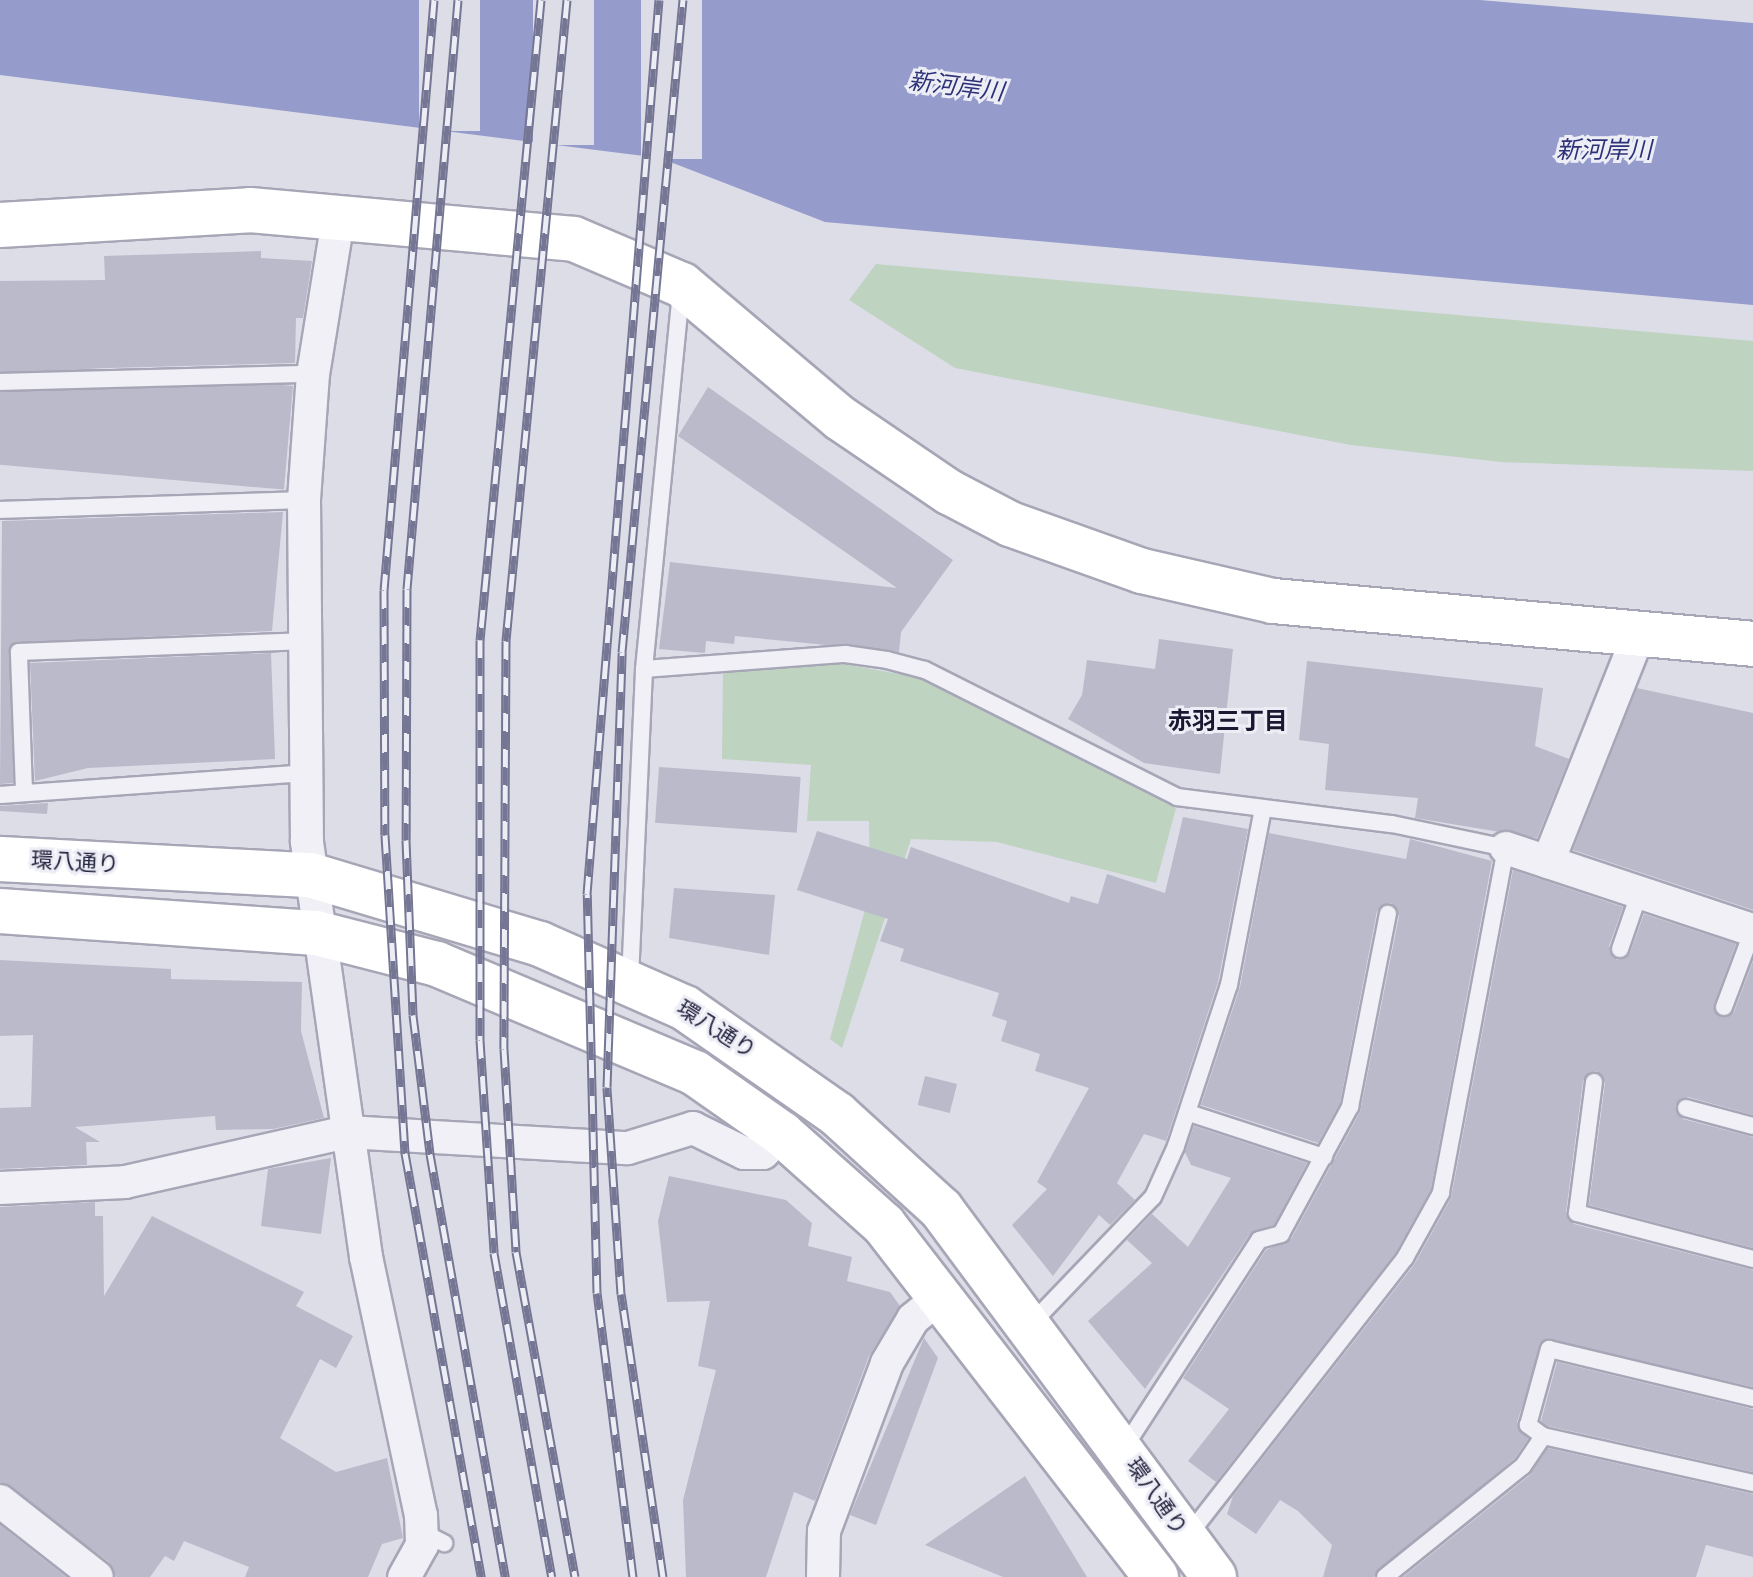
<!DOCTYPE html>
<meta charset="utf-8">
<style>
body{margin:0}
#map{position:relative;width:1753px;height:1577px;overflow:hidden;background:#dddde8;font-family:"Source Sans 3","Noto Sans JP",sans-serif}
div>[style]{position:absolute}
.green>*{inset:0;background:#bed3c0}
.water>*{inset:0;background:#959bcb}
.pier>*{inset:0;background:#dddde8;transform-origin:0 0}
.building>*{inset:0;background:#babacb;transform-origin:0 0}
.roads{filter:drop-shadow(2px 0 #a6a6b6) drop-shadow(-2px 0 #a6a6b6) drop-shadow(0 2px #a6a6b6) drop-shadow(0 -2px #a6a6b6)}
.lane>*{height:16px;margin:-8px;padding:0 8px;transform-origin:8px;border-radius:8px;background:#f0f0f6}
.street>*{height:32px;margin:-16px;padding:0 16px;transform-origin:16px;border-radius:16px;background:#f0f0f6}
.secondary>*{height:44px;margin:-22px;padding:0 22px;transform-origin:22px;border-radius:22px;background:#fff}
.primary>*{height:44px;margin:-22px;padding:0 22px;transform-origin:22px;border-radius:22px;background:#fff}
.rail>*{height:9px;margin-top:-4.5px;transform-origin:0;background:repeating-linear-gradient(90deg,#ededf6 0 18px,#757693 0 36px);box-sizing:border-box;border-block:2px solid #757693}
span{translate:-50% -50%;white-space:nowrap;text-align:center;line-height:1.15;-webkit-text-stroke:6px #ededf6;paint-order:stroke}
.street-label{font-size:22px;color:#262540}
.water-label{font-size:24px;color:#2d3277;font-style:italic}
.neighbourhood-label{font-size:24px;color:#191830;font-weight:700}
</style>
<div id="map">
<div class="green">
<i style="clip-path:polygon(876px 264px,1753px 341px,1753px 471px,1501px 462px,1351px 445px,955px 368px,849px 300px)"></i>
<i style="clip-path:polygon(843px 664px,916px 677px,1176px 808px,1156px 883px,997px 842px,911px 839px,842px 1048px,830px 1039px,870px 891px,869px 821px,807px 821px,811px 765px,722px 759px,723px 672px)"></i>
</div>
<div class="water">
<i style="clip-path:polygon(0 0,1480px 0,1753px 23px,1753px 305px,825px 222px,660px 158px,0 75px)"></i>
</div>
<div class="pier">
<i style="left:419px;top:0;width:61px;height:131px"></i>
<i style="left:533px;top:0;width:61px;height:145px"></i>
<i style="left:641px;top:0;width:61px;height:159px"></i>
</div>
<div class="building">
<i style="clip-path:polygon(261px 251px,261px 258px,312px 261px,303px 318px,296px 318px,295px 363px,0 371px,0 281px,105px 280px,104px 256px)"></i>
<i style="left:293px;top:386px;width:104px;height:293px;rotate:95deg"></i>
<i style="clip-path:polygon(708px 387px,953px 560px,901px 632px,899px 652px,735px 636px,734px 644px,706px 641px,705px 653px,659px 649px,670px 562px,897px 588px,678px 436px)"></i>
<i style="clip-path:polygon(283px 512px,272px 631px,13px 643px,13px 783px,0 784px,2px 521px)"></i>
<i style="clip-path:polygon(1159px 639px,1233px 649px,1220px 774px,1144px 763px,1068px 719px,1082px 695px,1087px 660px,1155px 669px)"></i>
<i style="clip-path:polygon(271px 653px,275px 759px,88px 768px,35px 781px,30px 663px)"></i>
<i style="clip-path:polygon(1307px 661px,1543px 688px,1535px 746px,1569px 759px,1537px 838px,1415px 818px,1418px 798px,1325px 790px,1329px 744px,1299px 740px)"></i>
<i style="clip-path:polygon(1637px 688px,1753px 713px,1753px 910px,1573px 850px)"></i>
<i style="left:659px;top:767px;width:142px;height:56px;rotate:4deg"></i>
<i style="clip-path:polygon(48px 803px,47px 814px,0 811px,0 806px)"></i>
<i style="clip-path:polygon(1183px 817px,1248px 829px,1218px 982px,1166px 1141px,1144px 1134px,1117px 1183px,1135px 1200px,1110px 1225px,1099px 1215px,1053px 1276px,1012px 1225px,1047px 1189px,1037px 1182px,1089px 1088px,1035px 1071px,1040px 1054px,1001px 1041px,1007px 1021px,992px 1016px,999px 993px,900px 961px,904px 949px,880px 941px,888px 919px,797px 890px,817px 831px,907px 859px,911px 847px,1069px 903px,1071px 896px,1098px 904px,1107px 874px,1165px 893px)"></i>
<i style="clip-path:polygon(1269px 833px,1406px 859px,1410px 839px,1492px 861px,1431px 1189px,1396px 1252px,1216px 1482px,1188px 1461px,1229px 1409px,1183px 1378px,1266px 1250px,1291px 1239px,1360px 1112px,1399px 916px,1391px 903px,1377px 911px,1340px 1103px,1318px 1143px,1201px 1105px,1240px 987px)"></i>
<i style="clip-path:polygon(1513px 870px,1623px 907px,1609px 946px,1617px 960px,1630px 953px,1644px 914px,1736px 944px,1714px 1004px,1721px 1017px,1734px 1012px,1753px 961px,1753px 1115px,1688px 1097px,1675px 1106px,1683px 1119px,1753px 1137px,1753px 1248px,1589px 1205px,1605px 1083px,1596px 1071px,1583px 1081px,1566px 1212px,1574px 1224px,1753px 1270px,1753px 1387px,1545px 1339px,1517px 1422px,1528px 1439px,1515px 1458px,1374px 1577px,1323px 1577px,1332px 1545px,1298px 1511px,1280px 1500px,1256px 1534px,1227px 1514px,1233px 1496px,1414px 1265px,1451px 1198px)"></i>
<i style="clip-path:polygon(674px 888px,775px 895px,769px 955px,669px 938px)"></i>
<i style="clip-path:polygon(0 960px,171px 969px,171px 979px,302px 982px,301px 1031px,324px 1118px,273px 1129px,216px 1130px,215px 1116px,75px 1127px,100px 1142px,86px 1142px,87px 1165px,0 1169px,0 1108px,31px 1107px,33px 1035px,0 1036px)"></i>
<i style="left:925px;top:1076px;width:33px;height:30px;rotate:14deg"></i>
<i style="clip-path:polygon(1194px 1126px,1307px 1163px,1274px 1225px,1250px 1234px,1145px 1389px,1088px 1321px,1152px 1263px,1127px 1240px,1152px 1214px,1188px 1247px,1231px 1178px,1191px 1165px,1185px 1152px)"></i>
<i style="clip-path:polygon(331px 1158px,321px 1234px,261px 1226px,268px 1169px)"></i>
<i style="clip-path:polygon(669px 1176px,786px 1200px,812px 1223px,808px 1246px,852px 1257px,847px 1281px,890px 1292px,900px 1306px,869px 1356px,815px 1501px,794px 1492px,766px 1577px,686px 1577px,683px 1500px,716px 1370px,698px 1366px,710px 1301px,667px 1302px,658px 1221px)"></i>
<i style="clip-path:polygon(95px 1202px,95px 1216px,103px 1216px,104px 1296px,152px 1216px,304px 1292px,296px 1306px,353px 1336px,336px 1368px,320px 1359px,280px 1438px,336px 1472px,387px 1458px,403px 1538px,382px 1544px,368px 1577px,245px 1577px,249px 1567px,184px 1541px,174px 1561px,165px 1556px,150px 1577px,116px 1577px,109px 1562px,0 1482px,0 1207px)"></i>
<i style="clip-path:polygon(924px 1338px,938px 1358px,876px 1525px,850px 1515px)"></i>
<i style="clip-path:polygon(1557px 1362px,1753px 1409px,1753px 1472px,1548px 1426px,1541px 1421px)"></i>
<i style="clip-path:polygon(1548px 1448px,1753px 1494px,1753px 1557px,1706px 1545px,1696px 1577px,1403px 1577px,1530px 1475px)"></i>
<i style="clip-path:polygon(1025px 1476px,1087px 1577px,1003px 1577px,925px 1545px)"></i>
<i style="clip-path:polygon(0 1525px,66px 1577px,0 1577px)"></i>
</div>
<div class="roads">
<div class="lane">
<i style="left:0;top:382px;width:313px;rotate:-1.5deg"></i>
<i style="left:0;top:510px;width:304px;rotate:-1.9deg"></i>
<i style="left:644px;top:669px;width:202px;rotate:-4.3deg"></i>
<i style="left:845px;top:654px;width:42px;rotate:8.1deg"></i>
<i style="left:887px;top:660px;width:39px;rotate:15deg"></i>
<i style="left:925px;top:670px;width:282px;rotate:26.7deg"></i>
<i style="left:1177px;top:797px;width:217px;rotate:7.2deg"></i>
<i style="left:1392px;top:824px;width:116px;rotate:11.9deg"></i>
<i style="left:1506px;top:848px;width:351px;rotate:100.7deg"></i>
<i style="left:1441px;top:1193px;width:74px;rotate:119deg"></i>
<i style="left:1405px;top:1258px;width:354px;rotate:128deg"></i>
<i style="left:24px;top:791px;width:139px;rotate:-92.1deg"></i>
<i style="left:19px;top:652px;width:281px;rotate:-2.2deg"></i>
<i style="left:0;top:795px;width:305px;rotate:-4.1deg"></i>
<i style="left:1620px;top:949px;width:58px;rotate:-70.9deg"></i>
<i style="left:630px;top:979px;width:310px;rotate:-87.4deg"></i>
<i style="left:644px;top:669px;width:379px;rotate:-84.4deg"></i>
<i style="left:1724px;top:1007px;width:82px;rotate:-69.4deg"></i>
<i style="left:1594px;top:1082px;width:132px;rotate:97.4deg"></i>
<i style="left:1577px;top:1213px;width:182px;rotate:14.6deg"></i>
<i style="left:1686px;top:1108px;width:69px;rotate:15deg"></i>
<i style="left:1189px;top:1113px;width:142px;rotate:18.1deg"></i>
<i style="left:1031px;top:1324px;width:176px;rotate:-46.2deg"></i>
<i style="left:1153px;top:1197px;width:56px;rotate:-65.7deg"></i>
<i style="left:1176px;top:1146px;width:169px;rotate:-71.8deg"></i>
<i style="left:1229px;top:985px;width:180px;rotate:-79.1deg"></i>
<i style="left:1543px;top:1436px;width:19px;rotate:-144deg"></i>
<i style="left:1528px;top:1425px;width:79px;rotate:-74.6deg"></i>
<i style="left:1549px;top:1349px;width:210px;rotate:13.5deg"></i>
<i style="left:1124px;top:1448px;width:248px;rotate:-57deg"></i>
<i style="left:1259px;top:1240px;width:23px;rotate:-15deg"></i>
<i style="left:1281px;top:1234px;width:145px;rotate:-61.5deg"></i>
<i style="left:1350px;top:1107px;width:197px;rotate:-78.9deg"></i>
<i style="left:422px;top:1532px;width:25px;rotate:27deg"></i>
<i style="left:1385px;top:1577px;width:177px;rotate:-38.8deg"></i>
<i style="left:1523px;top:1466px;width:36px;rotate:-56deg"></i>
<i style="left:1543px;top:1436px;width:215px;rotate:12.6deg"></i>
</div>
<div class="street">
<i style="left:339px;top:214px;width:162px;rotate:99.2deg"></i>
<i style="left:313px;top:374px;width:126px;rotate:94.1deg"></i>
<i style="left:304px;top:500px;width:342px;rotate:89.5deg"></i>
<i style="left:307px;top:842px;width:419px;rotate:81.9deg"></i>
<i style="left:366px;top:1257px;width:264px;rotate:78deg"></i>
<i style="left:421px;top:1515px;width:30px;rotate:88deg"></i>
<i style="left:422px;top:1545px;width:37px;rotate:119deg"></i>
<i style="left:1506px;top:848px;width:260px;rotate:18.4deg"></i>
<i style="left:1548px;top:862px;width:246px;rotate:-68.3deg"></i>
<i style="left:0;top:1188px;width:125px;rotate:-2.7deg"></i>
<i style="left:125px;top:1182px;width:228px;rotate:-12.7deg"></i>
<i style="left:347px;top:1132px;width:281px;rotate:3.3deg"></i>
<i style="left:628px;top:1148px;width:68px;rotate:-17.1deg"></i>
<i style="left:693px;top:1128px;width:57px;rotate:26.1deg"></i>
<i style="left:744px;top:1153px;width:19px"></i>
<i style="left:763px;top:1153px;width:27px;rotate:-45deg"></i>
<i style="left:0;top:1501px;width:123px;rotate:38.1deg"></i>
<i style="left:823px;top:1577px;width:46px;rotate:-88.8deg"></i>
<i style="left:824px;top:1531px;width:179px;rotate:-69.4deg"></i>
<i style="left:887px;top:1363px;width:51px;rotate:-59.4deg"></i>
<i style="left:913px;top:1319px;width:38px;rotate:-39deg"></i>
</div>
<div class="secondary">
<i style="left:0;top:225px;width:250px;rotate:-3.4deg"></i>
<i style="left:250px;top:210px;width:325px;rotate:5.1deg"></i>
<i style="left:574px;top:239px;width:117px;rotate:23.1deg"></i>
<i style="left:682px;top:285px;width:207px;rotate:40.1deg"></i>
<i style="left:840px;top:418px;width:132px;rotate:34.2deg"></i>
<i style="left:949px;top:492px;width:69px;rotate:27.7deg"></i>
<i style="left:1010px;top:524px;width:140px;rotate:19.6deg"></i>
<i style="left:1142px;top:571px;width:134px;rotate:12.9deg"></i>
<i style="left:1273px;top:601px;width:482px;rotate:5.1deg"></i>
</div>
<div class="primary">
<i style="left:0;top:859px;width:310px;rotate:3deg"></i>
<i style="left:310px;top:875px;width:240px;rotate:16.7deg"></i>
<i style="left:540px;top:944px;width:158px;rotate:23.8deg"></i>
<i style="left:685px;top:1008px;width:185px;rotate:34.9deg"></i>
<i style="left:837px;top:1114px;width:141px;rotate:42.4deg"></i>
<i style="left:941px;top:1209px;width:458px;rotate:53.4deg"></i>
<i style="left:0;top:911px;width:317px;rotate:4deg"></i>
<i style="left:316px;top:933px;width:125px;rotate:14.4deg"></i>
<i style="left:437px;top:964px;width:280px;rotate:22.9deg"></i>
<i style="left:695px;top:1073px;width:106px;rotate:35deg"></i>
<i style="left:782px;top:1134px;width:137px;rotate:41.7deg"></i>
<i style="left:884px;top:1225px;width:445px;rotate:52.3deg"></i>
</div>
</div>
<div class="rail">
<i style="left:434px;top:0;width:592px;rotate:94.84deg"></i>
<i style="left:384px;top:590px;width:245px;rotate:89.8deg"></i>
<i style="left:385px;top:835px;width:319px;rotate:86.4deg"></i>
<i style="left:405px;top:1153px;width:431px;rotate:79.8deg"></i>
<i style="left:458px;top:0;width:591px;rotate:94.95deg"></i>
<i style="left:407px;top:589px;width:251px;rotate:90.2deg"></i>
<i style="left:406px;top:840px;width:175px;rotate:87.7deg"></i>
<i style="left:413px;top:1015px;width:140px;rotate:83deg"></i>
<i style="left:430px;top:1154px;width:430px;rotate:79.9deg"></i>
<i style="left:541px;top:0;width:643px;rotate:95.44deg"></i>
<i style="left:480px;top:640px;width:400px;rotate:90deg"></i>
<i style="left:480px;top:1040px;width:213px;rotate:86.2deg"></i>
<i style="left:494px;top:1253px;width:329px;rotate:79.9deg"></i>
<i style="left:567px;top:0;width:644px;rotate:95.44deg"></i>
<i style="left:506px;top:641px;width:408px;rotate:90.3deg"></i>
<i style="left:504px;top:1049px;width:203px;rotate:86.6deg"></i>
<i style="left:516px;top:1252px;width:330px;rotate:79.7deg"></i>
<i style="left:633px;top:1577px;width:286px;rotate:-97.2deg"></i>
<i style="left:597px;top:1293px;width:399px;rotate:-91.4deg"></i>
<i style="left:587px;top:894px;width:897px;rotate:-85.4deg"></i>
<i style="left:663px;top:1577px;width:286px;rotate:-98.4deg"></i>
<i style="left:621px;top:1294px;width:207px;rotate:-93.9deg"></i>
<i style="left:607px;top:1087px;width:435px;rotate:-88deg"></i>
<i style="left:622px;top:652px;width:655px;rotate:-84.66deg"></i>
</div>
<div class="street-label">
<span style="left:75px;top:863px;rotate:3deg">環八通り</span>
<span style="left:716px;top:1030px;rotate:32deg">環八通り</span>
<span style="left:1156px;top:1497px;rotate:55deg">環八通り</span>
</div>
<div class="water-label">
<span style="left:956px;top:87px;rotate:7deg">新河岸川</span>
<span style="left:1604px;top:151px">新河岸川</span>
</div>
<div class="neighbourhood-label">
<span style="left:1228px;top:722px">赤羽三丁目</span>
</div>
</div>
